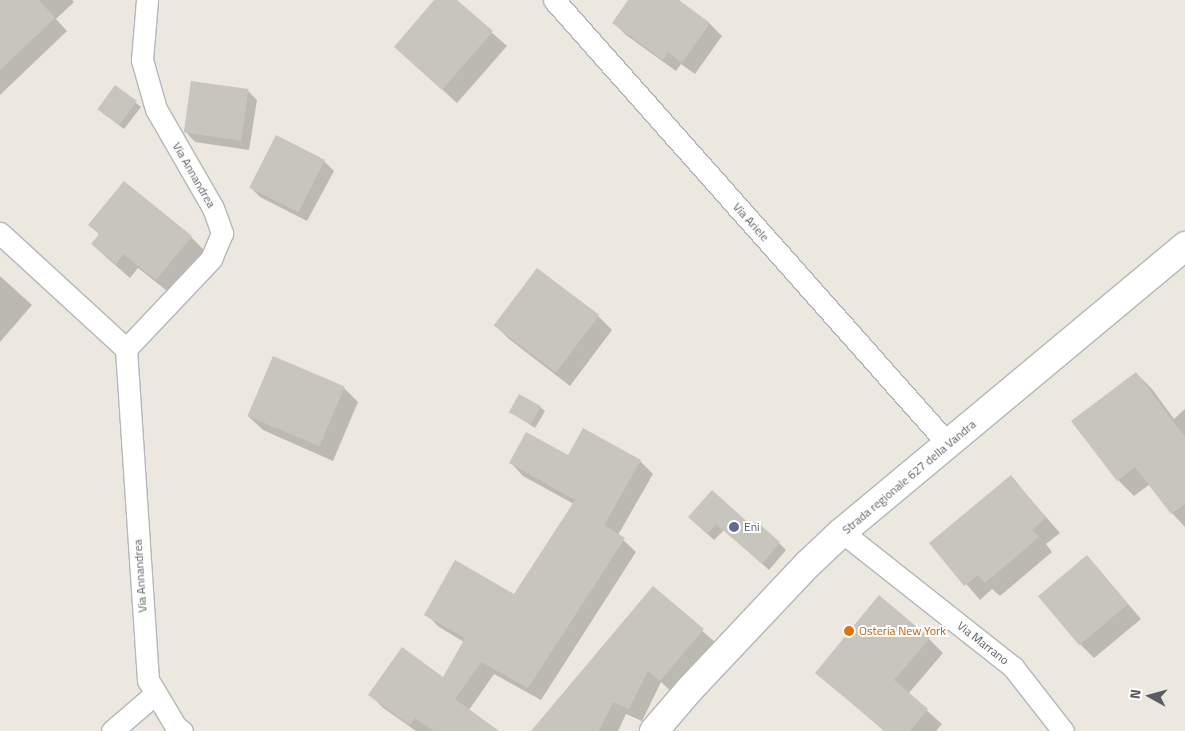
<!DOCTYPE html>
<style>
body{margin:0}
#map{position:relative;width:1185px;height:731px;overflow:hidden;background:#ece8e0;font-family:"Titillium Web",sans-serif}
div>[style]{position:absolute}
.shadow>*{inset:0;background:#0003}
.building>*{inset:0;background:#c8c5bf;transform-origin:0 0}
.roads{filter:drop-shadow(1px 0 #b3b7bb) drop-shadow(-1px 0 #b3b7bb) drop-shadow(0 1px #b3b7bb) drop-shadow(0 -1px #b3b7bb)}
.minor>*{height:21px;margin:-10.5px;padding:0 10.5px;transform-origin:10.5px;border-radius:10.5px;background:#fff}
.secondary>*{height:28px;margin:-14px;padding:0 14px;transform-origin:14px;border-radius:14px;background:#fff}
.dots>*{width:14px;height:14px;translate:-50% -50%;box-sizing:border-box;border:2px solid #fff;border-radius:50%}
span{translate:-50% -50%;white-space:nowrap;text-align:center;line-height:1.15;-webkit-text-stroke:4px #fff;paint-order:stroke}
.street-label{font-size:12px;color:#595d61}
.service-label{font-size:12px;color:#4e5e75}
.left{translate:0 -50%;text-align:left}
.food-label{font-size:12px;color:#c56008}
.north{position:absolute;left:1125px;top:671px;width:50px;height:50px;-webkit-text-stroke:4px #fff;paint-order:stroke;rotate:277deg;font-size:14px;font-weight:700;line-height:20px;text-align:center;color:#595d61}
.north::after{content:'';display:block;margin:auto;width:18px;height:22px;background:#595d61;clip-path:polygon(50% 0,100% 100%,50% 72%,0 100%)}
</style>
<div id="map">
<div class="shadow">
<i style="clip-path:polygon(0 0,72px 0,74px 2px,56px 19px,67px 31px,0 95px)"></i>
<i style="clip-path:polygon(436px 0,455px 0,507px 46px,457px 103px,396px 47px)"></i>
<i style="clip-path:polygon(630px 0,677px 0,710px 24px,722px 36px,695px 74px,681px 64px,676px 71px,626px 35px,614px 23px)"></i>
<i style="clip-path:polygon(115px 86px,141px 107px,124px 129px,103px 113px)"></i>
<i style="clip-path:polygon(247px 90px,257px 100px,249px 150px,195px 142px,186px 132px)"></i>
<i style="clip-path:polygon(324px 161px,334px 171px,307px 221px,260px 197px,250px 187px)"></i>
<i style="clip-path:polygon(90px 225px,191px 237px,205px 251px,171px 294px,138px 268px,130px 278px,107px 258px,92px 244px,100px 235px)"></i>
<i style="clip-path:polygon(0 276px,32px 305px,0 342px)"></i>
<i style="clip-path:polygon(598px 316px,612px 330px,570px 386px,509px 339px,495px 325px)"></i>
<i style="clip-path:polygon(1136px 373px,1152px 389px,1174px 419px,1185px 409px,1185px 527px,1172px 513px,1150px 484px,1134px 496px,1118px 480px)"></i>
<i style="clip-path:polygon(344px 388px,358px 402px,333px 461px,263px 430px,248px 416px)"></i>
<i style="clip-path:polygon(540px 407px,545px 411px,535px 428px,511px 412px)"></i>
<i style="clip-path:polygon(583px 430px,640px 461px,653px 474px,618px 535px,636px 552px,541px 700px,494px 674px,469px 710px,497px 731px,416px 731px,382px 707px,370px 694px,444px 679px,464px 642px,439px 627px,426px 614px,515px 596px,574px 504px,523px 476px,511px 463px,568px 457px)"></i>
<i style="clip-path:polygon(1011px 477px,1060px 533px,1046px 544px,1052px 552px,1000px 596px,992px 589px,980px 600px,931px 543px)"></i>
<i style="clip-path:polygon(689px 517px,752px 528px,779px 543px,786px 550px,769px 570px,724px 530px,714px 540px)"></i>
<i style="clip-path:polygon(1087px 556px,1141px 619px,1094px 658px,1080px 644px)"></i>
<i style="clip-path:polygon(653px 588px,716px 643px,673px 693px,661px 682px,642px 721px,626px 714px,618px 731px,533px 731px)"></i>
<i style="clip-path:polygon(929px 639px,943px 653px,908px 694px,942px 724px,936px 731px,884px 731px,817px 673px)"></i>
</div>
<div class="building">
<i style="clip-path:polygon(0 0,39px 0,55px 18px,0 70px)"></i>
<i style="clip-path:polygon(434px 0,457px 0,493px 31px,442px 90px,394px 47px)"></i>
<i style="clip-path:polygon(628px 0,679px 0,710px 23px,682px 63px,668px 52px,663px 60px,612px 23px)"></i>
<i style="left:191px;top:81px;width:58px;height:52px;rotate:8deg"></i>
<i style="left:115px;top:85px;width:27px;height:30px;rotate:36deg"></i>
<i style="left:276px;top:135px;width:55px;height:59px;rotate:27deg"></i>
<i style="clip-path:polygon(124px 181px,192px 236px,156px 280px,123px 254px,116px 264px,91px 244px,99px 234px,88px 225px)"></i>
<i style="left:537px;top:268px;width:78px;height:72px;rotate:37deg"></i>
<i style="left:273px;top:356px;width:78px;height:65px;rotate:23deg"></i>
<i style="clip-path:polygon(1136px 372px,1185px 437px,1185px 504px,1171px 514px,1135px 467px,1117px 481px,1071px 421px)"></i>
<i style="left:519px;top:394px;width:25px;height:21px;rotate:29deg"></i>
<i style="clip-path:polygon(583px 428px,641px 460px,604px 525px,625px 538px,528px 688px,481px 662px,455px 699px,499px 731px,434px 731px,415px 718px,410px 725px,368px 695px,402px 647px,443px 677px,465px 638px,424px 615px,455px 560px,514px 594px,575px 500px,509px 463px,526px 432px,568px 455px)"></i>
<i style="clip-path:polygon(1011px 475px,1046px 518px,1032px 530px,1039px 537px,985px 583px,978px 575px,964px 586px,929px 543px)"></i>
<i style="clip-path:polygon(712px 490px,752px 526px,756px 521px,780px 542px,762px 564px,716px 524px,707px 534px,688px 517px)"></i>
<i style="left:1087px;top:555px;width:64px;height:64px;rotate:50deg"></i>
<i style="clip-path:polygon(653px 586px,704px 629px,660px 681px,648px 671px,629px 709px,613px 702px,599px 731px,531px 731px)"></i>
<i style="clip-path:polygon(879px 595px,930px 638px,894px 680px,928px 709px,910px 731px,885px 731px,815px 673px)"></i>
</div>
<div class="roads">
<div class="minor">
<i style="left:147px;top:0;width:60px;rotate:94.8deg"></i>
<i style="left:142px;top:60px;width:51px;rotate:74.1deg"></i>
<i style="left:156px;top:109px;width:114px;rotate:60.1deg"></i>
<i style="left:213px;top:208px;width:27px;rotate:70deg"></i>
<i style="left:222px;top:233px;width:28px;rotate:113deg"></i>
<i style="left:211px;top:259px;width:124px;rotate:133.4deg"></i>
<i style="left:126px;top:349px;width:332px;rotate:86.2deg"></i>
<i style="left:148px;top:680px;width:55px;rotate:59.2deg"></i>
<i style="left:176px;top:727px;width:7px;rotate:34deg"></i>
<i style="left:554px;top:0;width:594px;rotate:48.41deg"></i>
<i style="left:0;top:233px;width:171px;rotate:42.6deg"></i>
<i style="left:842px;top:532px;width:218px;rotate:38.3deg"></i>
<i style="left:1013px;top:667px;width:81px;rotate:52deg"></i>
<i style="left:112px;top:731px;width:58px;rotate:-40.8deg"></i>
</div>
<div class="secondary">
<i style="left:654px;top:731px;width:55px;rotate:-49.4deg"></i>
<i style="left:690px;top:689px;width:172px;rotate:-46.7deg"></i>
<i style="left:808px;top:564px;width:47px;rotate:-43.3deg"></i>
<i style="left:842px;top:532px;width:447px;rotate:-39.8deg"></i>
</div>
</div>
<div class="dots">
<i style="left:734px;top:527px;background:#5c6f8a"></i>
<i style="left:849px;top:631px;background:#e8710a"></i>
</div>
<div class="street-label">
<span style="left:194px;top:175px;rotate:60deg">Via Annandrea</span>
<span style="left:751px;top:222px;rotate:48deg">Via Ariele</span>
<span style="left:909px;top:477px;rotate:-40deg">Strada regionale 627 della Vandra</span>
<span style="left:140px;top:576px;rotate:-94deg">Via Annandrea</span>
<span style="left:983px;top:643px;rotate:38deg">Via Marrano</span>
</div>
<div class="service-label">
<span class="left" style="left:744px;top:527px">Eni</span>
</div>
<div class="food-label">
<span class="left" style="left:859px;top:631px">Osteria New York</span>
</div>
<div class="north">N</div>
</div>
